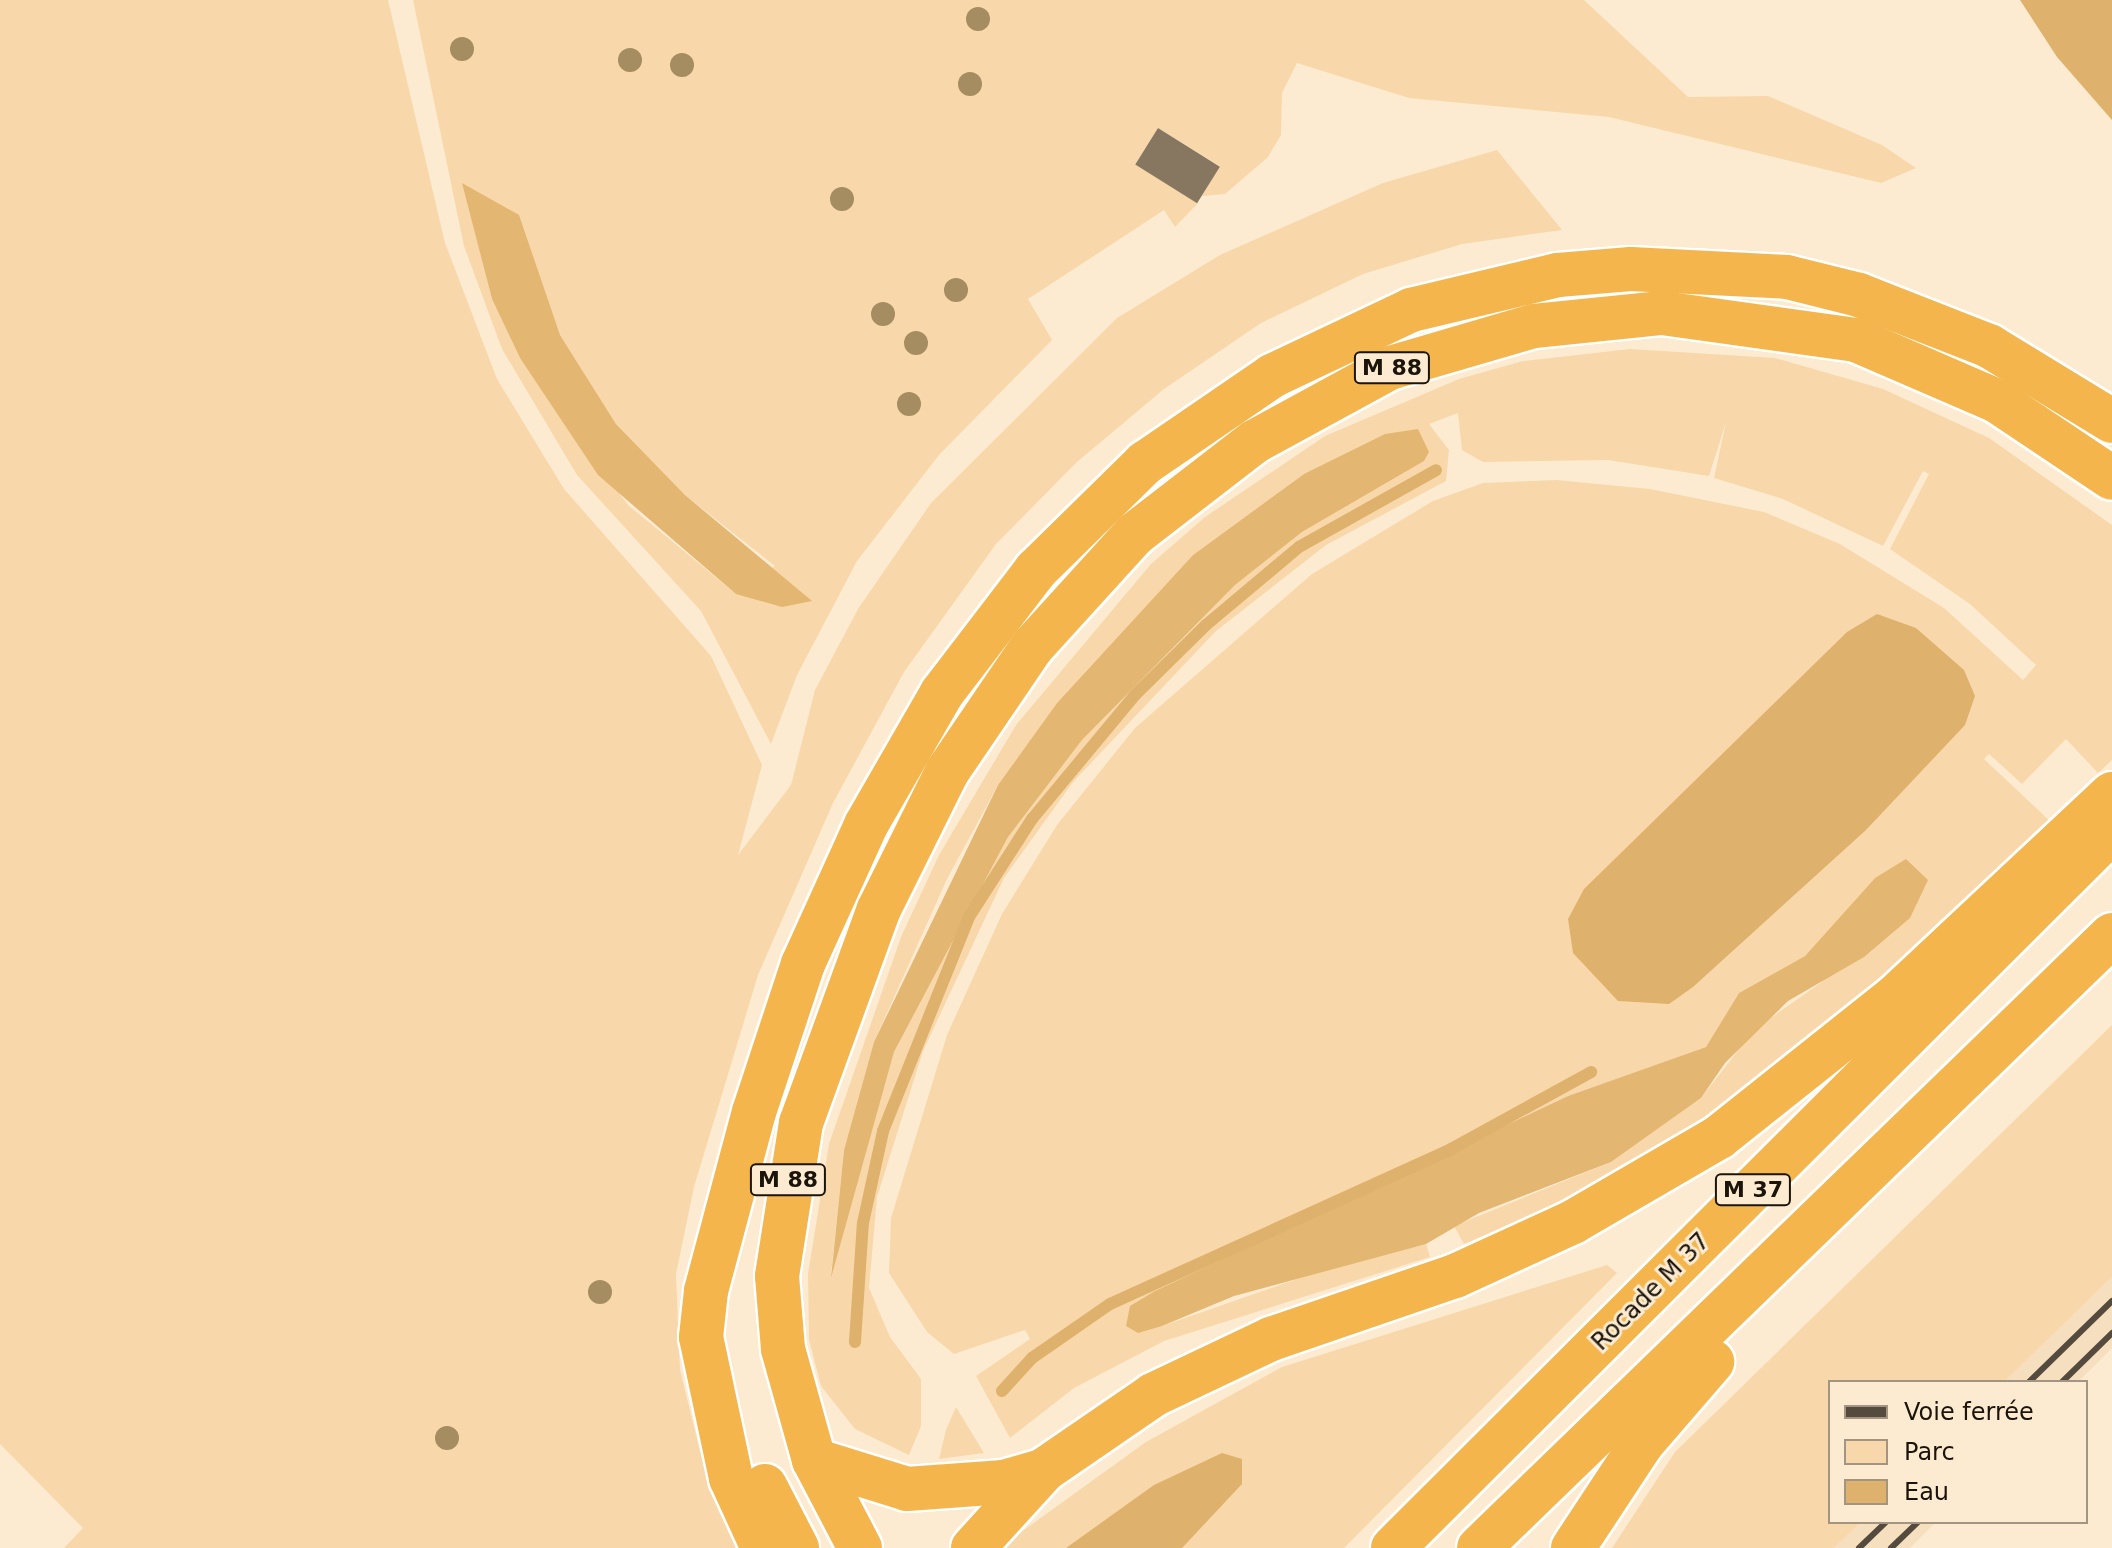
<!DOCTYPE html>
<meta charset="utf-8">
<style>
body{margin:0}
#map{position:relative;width:2112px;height:1548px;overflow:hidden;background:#fdebd1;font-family:"DejaVu Sans",sans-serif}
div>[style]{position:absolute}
.built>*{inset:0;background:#f6dfbe}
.green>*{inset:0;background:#f8d8aa}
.forest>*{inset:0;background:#e3b671}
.water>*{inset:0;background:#deb16c}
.stream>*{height:12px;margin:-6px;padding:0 6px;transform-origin:6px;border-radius:6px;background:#deb16c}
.building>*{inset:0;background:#887760;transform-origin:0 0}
.roads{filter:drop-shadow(2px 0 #fff) drop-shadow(-2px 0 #fff) drop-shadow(0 2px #fff) drop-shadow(0 -2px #fff)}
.highway>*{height:44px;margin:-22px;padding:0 22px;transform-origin:22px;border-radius:22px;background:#f4b54c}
.rail>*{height:6px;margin:-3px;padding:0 3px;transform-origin:3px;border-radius:3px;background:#544b3e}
.trees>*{width:24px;height:24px;margin:-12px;border-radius:50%;background:#a58c61}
span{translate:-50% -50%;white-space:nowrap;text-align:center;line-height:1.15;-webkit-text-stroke:6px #fdebd1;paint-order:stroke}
.shield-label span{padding:2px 6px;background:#fdebd1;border:2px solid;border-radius:6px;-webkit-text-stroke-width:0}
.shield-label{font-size:22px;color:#1a140b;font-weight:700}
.street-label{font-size:24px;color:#1a140b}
.legend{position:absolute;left:1828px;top:1380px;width:260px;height:144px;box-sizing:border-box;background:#fdebd1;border:2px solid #a29582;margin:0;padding:10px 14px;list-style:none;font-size:24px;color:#1a140b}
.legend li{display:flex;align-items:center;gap:16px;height:40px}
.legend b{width:40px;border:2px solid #a29582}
</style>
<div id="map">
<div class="built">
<i style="clip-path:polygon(2112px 1277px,2112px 1348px,2078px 1382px,2004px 1382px)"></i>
<i style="clip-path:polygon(1861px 1522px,1936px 1522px,1910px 1548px,1834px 1548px)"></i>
</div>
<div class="green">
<i style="clip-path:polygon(0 0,388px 0,445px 243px,497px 379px,564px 489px,711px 656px,762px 765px,738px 855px,791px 785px,815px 690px,858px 609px,931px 503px,1117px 318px,1220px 255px,1383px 183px,1497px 150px,1562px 230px,1462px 244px,1363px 274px,1261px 323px,1164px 389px,1077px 462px,996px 544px,904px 672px,833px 803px,758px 975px,694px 1187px,676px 1274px,680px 1370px,705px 1471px,741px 1548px,64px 1548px,83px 1528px,0 1444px)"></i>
<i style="clip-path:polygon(evenodd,413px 0,1584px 0,1688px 97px,1768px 96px,1882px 145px,1916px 168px,1881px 183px,1609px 117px,1409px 98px,1297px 63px,1282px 93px,1281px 135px,1268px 157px,1225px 194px,1202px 196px,1220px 166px,1158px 128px,1135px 164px,1198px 203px,1175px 227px,1164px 210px,1028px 299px,1052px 340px,939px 455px,857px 561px,797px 675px,771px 744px,701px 611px,577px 475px,502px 349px,464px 246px,413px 0,463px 184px,529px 254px,560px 335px,616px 424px,685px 495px,775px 566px,736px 594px,628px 505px,520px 358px,492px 299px,463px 184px)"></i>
<i style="clip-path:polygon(evenodd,1630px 349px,1775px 358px,1883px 389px,1989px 438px,2112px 525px,2112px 760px,2098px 773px,2066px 739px,2022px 784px,1989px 754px,1984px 759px,2052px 823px,1830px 1031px,1573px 1222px,1537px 1213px,1464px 1244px,1454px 1226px,1611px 1162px,1701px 1098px,1755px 1029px,1822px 982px,1875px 878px,1805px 956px,1739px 993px,1706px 1047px,1568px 1096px,1155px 1291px,1162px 1326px,1343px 1263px,1426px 1244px,1430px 1257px,1164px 1341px,1074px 1388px,1010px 1438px,976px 1376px,1030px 1339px,1025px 1330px,954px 1354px,927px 1332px,889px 1273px,891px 1218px,947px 1035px,1002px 914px,1057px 825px,1135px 728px,1312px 574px,1433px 501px,1483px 483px,1556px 480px,1650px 489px,1764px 512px,1840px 544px,1944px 608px,2023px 680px,2036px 665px,1970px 604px,1890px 549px,1929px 474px,1923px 471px,1883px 546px,1783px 499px,1714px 478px,1726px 422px,1709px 476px,1608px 460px,1483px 462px,1462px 450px,1458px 413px,1429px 424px,1449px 450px,1446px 481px,1326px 545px,1216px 631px,1073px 782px,1004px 878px,923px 1051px,877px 1197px,869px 1288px,890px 1337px,921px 1379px,921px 1426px,909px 1455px,855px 1429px,821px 1386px,809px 1340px,808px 1274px,829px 1144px,901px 937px,939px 855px,1016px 725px,1151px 564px,1205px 517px,1325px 436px,1459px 379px,1523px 361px,1630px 349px,1424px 461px,1302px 532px,1235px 585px,1082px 740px,1008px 837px,894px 1052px,831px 1275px,844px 1150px,874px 1042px,947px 879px,998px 785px,1057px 703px,1193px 555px,1304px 474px,1424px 461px)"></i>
<i style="clip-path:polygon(2112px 1025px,2112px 1277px,2004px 1382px,1830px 1382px,1830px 1522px,1861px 1522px,1834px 1548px,1612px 1548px,1675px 1452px)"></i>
<i style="clip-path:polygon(1607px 1265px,1617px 1273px,1344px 1548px,999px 1548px,1146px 1442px,1282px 1367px)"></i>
<i style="clip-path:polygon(956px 1407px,984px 1453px,939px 1459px,946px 1430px)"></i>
</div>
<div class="forest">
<i style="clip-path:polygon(462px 183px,519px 215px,560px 335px,616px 424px,685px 495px,812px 601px,782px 607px,736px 594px,598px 475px,520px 358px,492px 299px)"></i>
<i style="clip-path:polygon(1418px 429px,1429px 452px,1424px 461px,1302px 532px,1235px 585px,1082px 740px,1008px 837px,894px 1052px,831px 1278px,844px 1150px,874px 1042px,998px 785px,1057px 703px,1193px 555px,1304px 474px,1385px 434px)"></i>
<i style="clip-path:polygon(1906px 859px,1928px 880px,1910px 918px,1864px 957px,1788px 1001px,1725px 1063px,1701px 1098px,1611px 1162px,1479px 1213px,1426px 1244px,1234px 1296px,1162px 1326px,1138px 1333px,1126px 1326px,1130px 1306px,1155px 1291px,1568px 1096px,1706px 1047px,1739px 993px,1805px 956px,1875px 878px)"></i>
</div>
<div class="water">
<i style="clip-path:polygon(2020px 0,2112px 0,2112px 120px,2057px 57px)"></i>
<i style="clip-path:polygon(1877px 614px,1916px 628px,1964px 670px,1975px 696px,1965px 725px,1866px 830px,1693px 987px,1669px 1004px,1618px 1001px,1573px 953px,1568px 919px,1584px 889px,1847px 632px)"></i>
<i style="clip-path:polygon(1222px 1453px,1242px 1459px,1242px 1484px,1182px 1548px,1066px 1548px,1154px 1485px)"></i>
</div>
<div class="stream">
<i style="left:855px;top:1342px;width:119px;rotate:-86.2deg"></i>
<i style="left:863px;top:1223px;width:94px;rotate:-77.7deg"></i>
<i style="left:883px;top:1131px;width:231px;rotate:-68.1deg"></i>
<i style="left:969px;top:917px;width:117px;rotate:-57.3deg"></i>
<i style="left:1032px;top:819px;width:161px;rotate:-50.3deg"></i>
<i style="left:1135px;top:695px;width:100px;rotate:-44.6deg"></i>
<i style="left:1206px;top:625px;width:121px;rotate:-40deg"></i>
<i style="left:1299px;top:547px;width:157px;rotate:-29.3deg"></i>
<i style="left:1002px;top:1391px;width:45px;rotate:-47.7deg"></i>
<i style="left:1032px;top:1358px;width:95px;rotate:-34.7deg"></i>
<i style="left:1110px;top:1304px;width:375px;rotate:-24.4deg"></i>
<i style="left:1451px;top:1149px;width:160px;rotate:-28.8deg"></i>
</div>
<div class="building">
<i style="left:1158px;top:128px;width:73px;height:43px;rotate:32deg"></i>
</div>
<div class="roads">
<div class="highway">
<i style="left:814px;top:1460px;width:97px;rotate:17.3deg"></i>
<i style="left:907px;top:1489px;width:97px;rotate:-4.1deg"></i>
<i style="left:1004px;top:1482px;width:40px;rotate:-16deg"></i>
<i style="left:765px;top:1486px;width:70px;rotate:62.7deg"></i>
<i style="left:763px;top:1548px;width:77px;rotate:-114.6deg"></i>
<i style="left:731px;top:1478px;width:144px;rotate:-102deg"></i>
<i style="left:701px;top:1337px;width:46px;rotate:-83.8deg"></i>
<i style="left:706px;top:1291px;width:185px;rotate:-75deg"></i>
<i style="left:754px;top:1112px;width:156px;rotate:-71.7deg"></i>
<i style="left:803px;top:964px;width:153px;rotate:-65.6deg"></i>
<i style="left:866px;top:825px;width:152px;rotate:-60.1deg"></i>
<i style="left:942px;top:693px;width:155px;rotate:-52.6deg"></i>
<i style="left:1036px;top:570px;width:153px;rotate:-44.5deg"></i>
<i style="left:1145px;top:463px;width:154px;rotate:-34.4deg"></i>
<i style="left:1272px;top:376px;width:154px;rotate:-25.4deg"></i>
<i style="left:1411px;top:310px;width:151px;rotate:-13.4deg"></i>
<i style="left:1558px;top:275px;width:73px;rotate:-4.7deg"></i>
<i style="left:1631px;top:269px;width:156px;rotate:2.9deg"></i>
<i style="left:1787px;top:277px;width:74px;rotate:14deg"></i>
<i style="left:1859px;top:295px;width:140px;rotate:21.4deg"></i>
<i style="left:1989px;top:346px;width:144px;rotate:31.4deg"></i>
<i style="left:860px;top:1548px;width:99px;rotate:-117.6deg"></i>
<i style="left:814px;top:1460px;width:115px;rotate:-105.6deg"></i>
<i style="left:783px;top:1349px;width:73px;rotate:-94.7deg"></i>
<i style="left:777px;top:1276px;width:155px;rotate:-81.1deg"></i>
<i style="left:801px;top:1123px;width:228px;rotate:-70deg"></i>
<i style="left:879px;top:909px;width:153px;rotate:-63.6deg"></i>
<i style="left:947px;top:772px;width:151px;rotate:-55.8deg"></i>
<i style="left:1032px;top:647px;width:153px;rotate:-47.7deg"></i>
<i style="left:1135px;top:534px;width:150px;rotate:-37.7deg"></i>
<i style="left:1254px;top:442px;width:155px;rotate:-28.6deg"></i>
<i style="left:1390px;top:368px;width:150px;rotate:-16.3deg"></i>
<i style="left:1534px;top:326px;width:129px;rotate:-5.8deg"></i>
<i style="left:1662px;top:313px;width:196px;rotate:7.9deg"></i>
<i style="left:1856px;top:340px;width:154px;rotate:23.4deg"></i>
<i style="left:1997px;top:401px;width:138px;rotate:33.8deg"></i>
<i style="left:973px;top:1548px;width:105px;rotate:-47.7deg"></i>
<i style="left:1044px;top:1470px;width:132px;rotate:-34.5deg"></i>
<i style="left:1153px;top:1395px;width:131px;rotate:-25.4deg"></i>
<i style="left:1271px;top:1339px;width:194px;rotate:-18.9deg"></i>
<i style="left:1455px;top:1276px;width:130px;rotate:-24.6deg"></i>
<i style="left:1573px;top:1222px;width:169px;rotate:-30.2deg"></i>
<i style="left:1719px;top:1137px;width:225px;rotate:-38.5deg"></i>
<i style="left:1895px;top:997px;width:297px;rotate:-43.1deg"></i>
<i style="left:1393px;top:1548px;width:1006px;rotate:-44.92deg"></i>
<i style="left:1479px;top:1548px;width:881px;rotate:-44.08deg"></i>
<i style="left:1573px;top:1548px;width:127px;rotate:-56.6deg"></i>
<i style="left:1643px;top:1442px;width:106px;rotate:-49.2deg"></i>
</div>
</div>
<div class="rail">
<i style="left:2029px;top:1382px;width:116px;rotate:-44.3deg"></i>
<i style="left:2062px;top:1382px;width:70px;rotate:-44.4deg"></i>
<i style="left:1859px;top:1548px;width:37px;rotate:-44deg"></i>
<i style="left:1891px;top:1548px;width:37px;rotate:-44deg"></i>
</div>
<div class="trees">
<i style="left:978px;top:19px"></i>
<i style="left:462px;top:49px"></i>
<i style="left:630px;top:60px"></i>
<i style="left:682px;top:65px"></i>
<i style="left:970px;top:84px"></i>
<i style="left:842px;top:199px"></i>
<i style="left:956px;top:290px"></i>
<i style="left:883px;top:314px"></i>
<i style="left:916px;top:343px"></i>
<i style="left:909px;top:404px"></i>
<i style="left:600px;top:1292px"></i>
<i style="left:447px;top:1438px"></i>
</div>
<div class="shield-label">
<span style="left:1392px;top:368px">M 88</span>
<span style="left:788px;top:1180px">M 88</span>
<span style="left:1753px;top:1190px">M 37</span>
</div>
<div class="street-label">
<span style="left:1651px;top:1292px;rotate:-45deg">Rocade M 37</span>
</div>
<ul class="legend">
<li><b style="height:10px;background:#544b3e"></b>Voie ferrée</li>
<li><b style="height:22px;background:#f8d8aa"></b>Parc</li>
<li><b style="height:22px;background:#deb16c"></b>Eau</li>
</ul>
</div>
